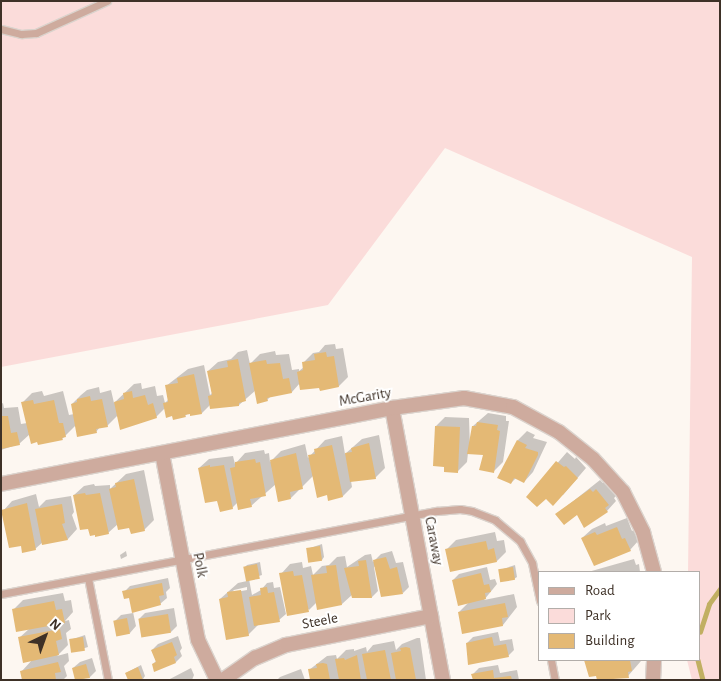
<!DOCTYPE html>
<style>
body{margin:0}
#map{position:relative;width:721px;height:681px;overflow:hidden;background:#fdf7f1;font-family:"Alegreya Sans",sans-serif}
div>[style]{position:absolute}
.green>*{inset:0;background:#fbdcda}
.shadow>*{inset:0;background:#0003}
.stream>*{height:4.5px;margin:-2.25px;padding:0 2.25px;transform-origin:2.25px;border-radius:2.25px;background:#c1af62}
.building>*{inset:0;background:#e4b975;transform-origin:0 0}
.roads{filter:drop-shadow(1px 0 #dbd3cd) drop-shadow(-1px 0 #dbd3cd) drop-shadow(0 1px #dbd3cd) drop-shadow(0 -1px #dbd3cd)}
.service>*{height:7px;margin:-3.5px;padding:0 3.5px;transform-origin:3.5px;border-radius:3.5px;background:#ceab9e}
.minor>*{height:14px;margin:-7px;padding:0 7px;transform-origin:7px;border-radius:7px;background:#ceab9e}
span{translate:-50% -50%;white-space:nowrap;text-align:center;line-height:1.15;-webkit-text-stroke:4px #fff;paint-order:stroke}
.street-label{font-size:15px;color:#3e3127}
.frame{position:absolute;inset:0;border:2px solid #3e3127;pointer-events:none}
.legend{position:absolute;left:538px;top:571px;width:162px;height:90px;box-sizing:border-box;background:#fff;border:1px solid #b2ada9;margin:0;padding:6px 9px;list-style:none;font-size:15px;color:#3e3127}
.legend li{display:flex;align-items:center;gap:10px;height:25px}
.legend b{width:25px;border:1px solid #b2ada9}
.north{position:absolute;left:20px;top:611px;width:50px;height:50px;-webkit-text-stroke:4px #fff;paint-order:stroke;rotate:42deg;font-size:14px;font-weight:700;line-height:20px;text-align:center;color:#3e3127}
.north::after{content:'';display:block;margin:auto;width:18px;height:22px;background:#3e3127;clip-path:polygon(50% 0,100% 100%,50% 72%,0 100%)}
</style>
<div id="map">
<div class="green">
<i style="clip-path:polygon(1px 1px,720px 1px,720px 680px,692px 680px,687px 660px,700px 660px,700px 572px,688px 572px,692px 257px,445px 148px,328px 305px,1px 367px)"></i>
</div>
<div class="shadow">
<i style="clip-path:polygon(335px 344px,336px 349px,343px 348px,348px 377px,339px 386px,320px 387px,300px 383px,292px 392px,272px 395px,267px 400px,256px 390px,239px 405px,228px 407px,227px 404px,211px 404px,202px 413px,188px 413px,185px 416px,173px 415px,165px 408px,156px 417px,118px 415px,107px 426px,100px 427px,96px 432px,76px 425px,62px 439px,38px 441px,30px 434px,19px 444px,1px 450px,1px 404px,3px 403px,4px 408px,18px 407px,21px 424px,27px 423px,22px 403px,32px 393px,42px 391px,44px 396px,63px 391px,69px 415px,74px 414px,72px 404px,81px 395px,87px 390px,99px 387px,100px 393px,111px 390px,114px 403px,134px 384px,141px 383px,142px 389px,155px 386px,157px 396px,163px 395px,165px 403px,169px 399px,166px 386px,188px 369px,204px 365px,210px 395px,212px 393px,208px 371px,218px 362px,231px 359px,238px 352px,247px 350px,250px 364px,260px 354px,275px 351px,276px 355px,289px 354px,292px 370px,299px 369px,299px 371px,304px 367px,303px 363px,313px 353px,319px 352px,325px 345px)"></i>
<i style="clip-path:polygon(488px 413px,506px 416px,506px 421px,509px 421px,503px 462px,493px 472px,484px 454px,468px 453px,467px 462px,458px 471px,436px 426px,445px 417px,469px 418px,470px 448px,473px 426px)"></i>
<i style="clip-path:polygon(527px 431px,535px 435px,533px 438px,547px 442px,533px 472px,524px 482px,516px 478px,511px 483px,518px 440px)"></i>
<i style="clip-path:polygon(379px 435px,385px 468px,375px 478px,351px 481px,352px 487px,343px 496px,328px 494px,313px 476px,291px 498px,276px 484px,251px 506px,238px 502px,232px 508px,199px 468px,209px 459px,233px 456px,235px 464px,245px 453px,264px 450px,265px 454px,269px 453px,270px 462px,281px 451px,305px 444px,308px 458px,325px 440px,342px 436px,345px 454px,362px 439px)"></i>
<i style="clip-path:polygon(567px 452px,575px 459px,576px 457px,586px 468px,563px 495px,545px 498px,528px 497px)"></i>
<i style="clip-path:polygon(144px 470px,154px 520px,144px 530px,118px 524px,108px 533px,74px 495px,84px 486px,94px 484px,95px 486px,110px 485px,110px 489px,126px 474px)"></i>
<i style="clip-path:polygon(600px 480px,603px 483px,606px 481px,617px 495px,614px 498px,616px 501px,607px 511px,557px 514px)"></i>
<i style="clip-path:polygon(36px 494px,39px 507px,46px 500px,71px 496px,74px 512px,72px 515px,77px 529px,68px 539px,43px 544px,43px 542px,35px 549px,22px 544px,3px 511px,12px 501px)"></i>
<i style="clip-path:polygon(627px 518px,632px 531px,635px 529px,639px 540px,630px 550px,582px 538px,592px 529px,605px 523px,606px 526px)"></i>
<i style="clip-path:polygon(495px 532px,497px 541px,504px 540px,506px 552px,497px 561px,446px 550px,456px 540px)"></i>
<i style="clip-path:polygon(322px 544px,324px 557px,322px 560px,307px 549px)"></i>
<i style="clip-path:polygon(126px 551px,127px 556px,121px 559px,120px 555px)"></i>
<i style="clip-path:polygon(392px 551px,396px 563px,403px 562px,409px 587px,403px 593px,376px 566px,374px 567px,378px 591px,372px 597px,353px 594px,342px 604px,317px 602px,309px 610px,281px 574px,290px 564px,302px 562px,303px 568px,311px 566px,313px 575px,322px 566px,329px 565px,337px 557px,345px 556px,347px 567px,365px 555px,371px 554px,373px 562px,381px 554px)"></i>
<i style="clip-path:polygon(634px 559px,636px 565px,639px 564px,640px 572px,588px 572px)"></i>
<i style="clip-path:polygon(evenodd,260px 562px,262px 575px,249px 579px,252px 595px,261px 590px,267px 583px,273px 582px,274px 588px,280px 587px,286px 614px,279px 620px,258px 625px,248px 635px,220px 599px,238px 583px,247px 581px,245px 567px,247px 565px,260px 562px,247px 587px,247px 590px,231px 593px,234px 590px,247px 587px)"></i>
<i style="clip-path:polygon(515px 565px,517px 577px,514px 579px,500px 570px)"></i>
<i style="clip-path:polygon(487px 567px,490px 580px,495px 579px,497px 584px,484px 600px,514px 594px,517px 607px,503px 625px,459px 612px,470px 601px,453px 580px,459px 574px)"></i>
<i style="clip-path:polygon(168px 578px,170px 588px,166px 592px,167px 598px,160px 604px,133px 612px,136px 626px,130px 633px,115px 621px,121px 615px,133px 613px,130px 596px,124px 592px,130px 586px)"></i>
<i style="clip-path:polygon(63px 593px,65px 601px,71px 600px,73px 612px,65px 621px,69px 620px,71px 629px,66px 633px,68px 645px,57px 656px,68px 653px,69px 661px,64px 666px,67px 676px,63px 680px,23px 680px,21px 672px,33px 659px,19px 638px,29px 629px,13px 610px,23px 600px)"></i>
<i style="clip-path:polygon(174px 608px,177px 626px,171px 632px,139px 619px,145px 613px)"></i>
<i style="clip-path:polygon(498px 632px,500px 641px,512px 639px,514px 650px,508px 656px,467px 643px,473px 637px)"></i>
<i style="clip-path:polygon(85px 635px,88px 647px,72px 652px,70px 640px)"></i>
<i style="clip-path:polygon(178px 636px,182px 648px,180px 651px,182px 656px,176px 662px,153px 664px,156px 661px,152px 650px,158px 644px)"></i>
<i style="clip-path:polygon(417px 638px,420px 638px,426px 680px,311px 680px,309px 670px,327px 656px,336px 655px,337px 659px,346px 650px,354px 649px,354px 651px,366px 647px,367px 652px,373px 645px,394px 641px,396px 650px,402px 644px)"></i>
<i style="clip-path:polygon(92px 658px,96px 671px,90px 677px,77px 680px,73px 668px,80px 662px)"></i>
<i style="clip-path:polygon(585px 660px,641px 660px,641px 661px,628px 676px,598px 680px,597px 674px)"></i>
<i style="clip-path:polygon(141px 665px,145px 676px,143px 679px,126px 673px)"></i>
<i style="clip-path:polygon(498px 665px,500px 673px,517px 670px,519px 680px,474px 680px,473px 674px,479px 668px)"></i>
<i style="clip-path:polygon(191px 668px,194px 675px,192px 680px,168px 680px)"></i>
<i style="clip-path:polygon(301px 669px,305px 680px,277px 680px,280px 677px)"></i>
</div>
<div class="stream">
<i style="left:700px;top:632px;width:29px;rotate:-72deg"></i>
<i style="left:709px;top:604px;width:19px;rotate:-54deg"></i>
<i style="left:698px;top:660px;width:21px;rotate:76deg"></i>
</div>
<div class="building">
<i style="clip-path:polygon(326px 352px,327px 357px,334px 356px,339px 387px,320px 391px,319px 388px,300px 390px,297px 372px,303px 370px,302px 362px,315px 360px,314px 354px)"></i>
<i style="clip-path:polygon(238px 359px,246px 401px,239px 403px,239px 406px,210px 409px,208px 396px,212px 395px,207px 371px,228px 367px,227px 361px)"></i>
<i style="clip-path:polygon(266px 360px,267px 364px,280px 363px,283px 379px,289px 378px,292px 393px,267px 398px,268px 401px,257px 404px,249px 363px)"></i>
<i style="clip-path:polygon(194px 374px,202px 414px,190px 416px,190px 414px,185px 415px,186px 417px,173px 420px,172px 416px,166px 418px,163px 403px,168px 402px,165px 385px,178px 383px,177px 378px)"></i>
<i style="clip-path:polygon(132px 391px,133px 398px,145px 395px,148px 405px,153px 403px,157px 418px,120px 430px,114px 402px,124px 399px,123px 393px)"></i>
<i style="clip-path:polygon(90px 396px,91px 401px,102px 399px,108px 427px,96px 429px,97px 433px,77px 437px,71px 404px,77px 402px,77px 399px)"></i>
<i style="clip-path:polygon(33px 400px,34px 404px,54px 400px,59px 423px,63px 423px,66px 437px,62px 438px,63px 440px,38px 445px,37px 442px,31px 444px,21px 402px)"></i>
<i style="clip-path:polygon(1px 416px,8px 416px,11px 433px,17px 432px,20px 445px,1px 449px)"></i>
<i style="clip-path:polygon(477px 422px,498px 425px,497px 430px,500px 431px,494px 473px,479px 470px,483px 455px,467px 454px,472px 426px,476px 426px)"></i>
<i style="clip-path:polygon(435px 426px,460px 427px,458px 473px,444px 472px,444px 467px,433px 466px)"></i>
<i style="clip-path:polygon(517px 440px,527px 445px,525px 448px,538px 452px,538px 455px,524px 483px,514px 478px,511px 484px,497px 478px)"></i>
<i style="clip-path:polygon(369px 443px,376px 479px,350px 482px,345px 453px,352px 452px,351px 448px)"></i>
<i style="clip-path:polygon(332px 445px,343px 497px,328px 501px,327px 495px,317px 498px,308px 455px,315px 454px,314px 449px)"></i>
<i style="clip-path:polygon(296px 453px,303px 489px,290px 492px,291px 499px,278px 502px,270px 460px)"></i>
<i style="clip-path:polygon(255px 459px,256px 463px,260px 462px,266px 496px,250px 499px,252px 507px,238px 510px,230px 468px,235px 467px,235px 462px)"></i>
<i style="clip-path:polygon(556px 461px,564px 467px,566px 466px,578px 478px,553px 506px,546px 499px,537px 507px,526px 497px)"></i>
<i style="clip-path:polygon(210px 465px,210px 467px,224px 465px,233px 509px,220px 512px,217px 501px,205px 503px,198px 468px)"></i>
<i style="clip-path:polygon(134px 479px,145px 531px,131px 534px,129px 528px,118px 530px,109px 489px,116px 487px,115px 483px)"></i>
<i style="clip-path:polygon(590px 489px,593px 492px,596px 489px,609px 505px,605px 508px,608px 512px,584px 528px,577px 515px,564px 525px,555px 514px)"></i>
<i style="clip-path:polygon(85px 493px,86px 495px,100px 493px,109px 534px,95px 537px,95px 535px,90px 536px,88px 529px,80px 530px,73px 495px)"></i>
<i style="clip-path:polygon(27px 503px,36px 550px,22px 553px,21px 546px,9px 548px,1px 510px)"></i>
<i style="clip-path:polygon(62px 504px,65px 523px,62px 524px,68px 540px,42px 545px,35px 509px)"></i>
<i style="clip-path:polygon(617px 527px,622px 539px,625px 538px,631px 551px,594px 566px,581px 538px,595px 532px,597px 535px)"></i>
<i style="clip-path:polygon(486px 541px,488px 550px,494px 548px,497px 562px,450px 572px,445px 549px)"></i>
<i style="left:320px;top:546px;width:15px;height:14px;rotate:82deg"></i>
<i style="clip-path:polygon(386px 557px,390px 569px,397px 567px,403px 594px,381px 597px,373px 560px)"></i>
<i style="clip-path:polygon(366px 560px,372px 598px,352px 598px,344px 568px,359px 566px,358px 561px)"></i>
<i style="left:257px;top:564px;width:15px;height:14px;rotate:79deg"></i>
<i style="clip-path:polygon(336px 565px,342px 605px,317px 610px,311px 575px,327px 573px,326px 566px)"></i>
<i style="left:513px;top:567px;width:13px;height:15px;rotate:81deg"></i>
<i style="clip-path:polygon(293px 571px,294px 576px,302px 575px,309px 612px,287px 616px,279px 573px)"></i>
<i style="clip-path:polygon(481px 573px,484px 585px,489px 584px,491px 592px,485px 593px,486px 599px,458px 606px,452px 580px)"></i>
<i style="clip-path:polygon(162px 583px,164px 595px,159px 596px,161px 605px,132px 613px,129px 598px,124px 599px,122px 591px)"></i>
<i style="clip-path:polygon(267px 587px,268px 593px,274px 592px,280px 622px,254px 626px,249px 597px,261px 595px,260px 588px)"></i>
<i style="clip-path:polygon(241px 590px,249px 636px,226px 640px,219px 599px,228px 597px,227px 592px)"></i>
<i style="clip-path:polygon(54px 601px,56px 610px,62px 609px,65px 623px,16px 632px,12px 609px)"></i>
<i style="clip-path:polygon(505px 603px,508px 617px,502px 618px,503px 626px,462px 634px,458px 612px)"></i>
<i style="left:168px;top:614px;width:19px;height:30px;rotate:81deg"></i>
<i style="left:127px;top:618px;width:16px;height:14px;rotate:79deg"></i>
<i style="clip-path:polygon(60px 629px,62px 639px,56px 641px,59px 655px,23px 663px,18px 637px)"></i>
<i style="left:83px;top:637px;width:14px;height:14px;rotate:82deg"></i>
<i style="clip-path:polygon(492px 637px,494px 646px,506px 644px,509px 657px,468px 665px,466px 643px)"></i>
<i style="clip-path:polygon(172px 642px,177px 655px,174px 657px,176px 663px,154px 672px,152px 664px,156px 662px,151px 650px)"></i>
<i style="clip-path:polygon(406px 647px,410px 648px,416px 680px,396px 680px,391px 653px,401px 651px,400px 648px)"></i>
<i style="clip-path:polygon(385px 650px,391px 680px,367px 680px,362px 654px)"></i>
<i style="clip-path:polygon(357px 655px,361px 680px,339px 680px,335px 659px,344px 658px,345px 660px)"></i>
<i style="clip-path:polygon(584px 660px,630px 660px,632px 671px,628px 672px,629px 678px,597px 680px,596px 676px,589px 677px)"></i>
<i style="clip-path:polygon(58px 662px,61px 672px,55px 673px,56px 680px,22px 680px,20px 671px)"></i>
<i style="clip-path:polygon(323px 663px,327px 664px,330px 680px,310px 680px,308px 669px,317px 668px,316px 664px)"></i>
<i style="clip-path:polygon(86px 664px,90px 678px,75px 680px,72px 668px)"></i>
<i style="clip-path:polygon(138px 667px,143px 680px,128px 680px,125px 673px)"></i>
<i style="clip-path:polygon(493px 670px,494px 678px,511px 676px,512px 680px,473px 680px,471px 674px)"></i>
</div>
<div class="roads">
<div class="service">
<i style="left:1px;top:29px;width:21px;rotate:14deg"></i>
<i style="left:21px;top:34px;width:15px;rotate:-4deg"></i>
<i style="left:36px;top:33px;width:78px;rotate:-24.3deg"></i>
<i style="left:88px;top:578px;width:104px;rotate:78.9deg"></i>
<i style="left:1px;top:594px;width:444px;rotate:-10.8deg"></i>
<i style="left:437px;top:511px;width:23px;rotate:-5deg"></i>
<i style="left:460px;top:509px;width:12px;rotate:9deg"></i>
<i style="left:472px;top:511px;width:25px;rotate:21deg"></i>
<i style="left:495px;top:520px;width:33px;rotate:40deg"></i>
<i style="left:520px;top:541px;width:25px;rotate:61deg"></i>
<i style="left:532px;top:563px;width:39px;rotate:78deg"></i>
<i style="left:551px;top:660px;width:20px;rotate:79deg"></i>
</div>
<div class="minor">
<i style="left:392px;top:408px;width:277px;rotate:79.4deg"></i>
<i style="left:162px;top:453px;width:190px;rotate:79.1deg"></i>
<i style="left:198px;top:640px;width:44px;rotate:64.6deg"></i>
<i style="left:1px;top:484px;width:398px;rotate:-11deg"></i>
<i style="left:392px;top:408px;width:73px;rotate:-7.9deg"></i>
<i style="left:464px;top:398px;width:50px;rotate:10.4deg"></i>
<i style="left:513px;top:407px;width:52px;rotate:28.5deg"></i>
<i style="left:559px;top:432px;width:43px;rotate:38.5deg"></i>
<i style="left:593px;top:459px;width:45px;rotate:47.7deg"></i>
<i style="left:623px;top:492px;width:45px;rotate:63.4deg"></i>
<i style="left:643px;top:532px;width:41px;rotate:74.6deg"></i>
<i style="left:223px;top:680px;width:39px;rotate:-35deg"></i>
<i style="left:255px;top:658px;width:34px;rotate:-23deg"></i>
<i style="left:286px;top:645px;width:148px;rotate:-11.3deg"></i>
<i style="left:653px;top:680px;width:20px;rotate:-87deg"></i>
</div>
</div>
<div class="street-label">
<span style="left:365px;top:397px;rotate:-10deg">McGarity</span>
<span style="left:434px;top:541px;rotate:79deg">Caraway</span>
<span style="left:200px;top:565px;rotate:79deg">Polk</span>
<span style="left:320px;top:621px;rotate:-11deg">Steele</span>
</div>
<div class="frame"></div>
<ul class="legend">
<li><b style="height:6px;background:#ceab9e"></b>Road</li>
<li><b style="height:14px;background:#fbdcda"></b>Park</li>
<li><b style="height:14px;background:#e4b975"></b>Building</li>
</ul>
<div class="north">N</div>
</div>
